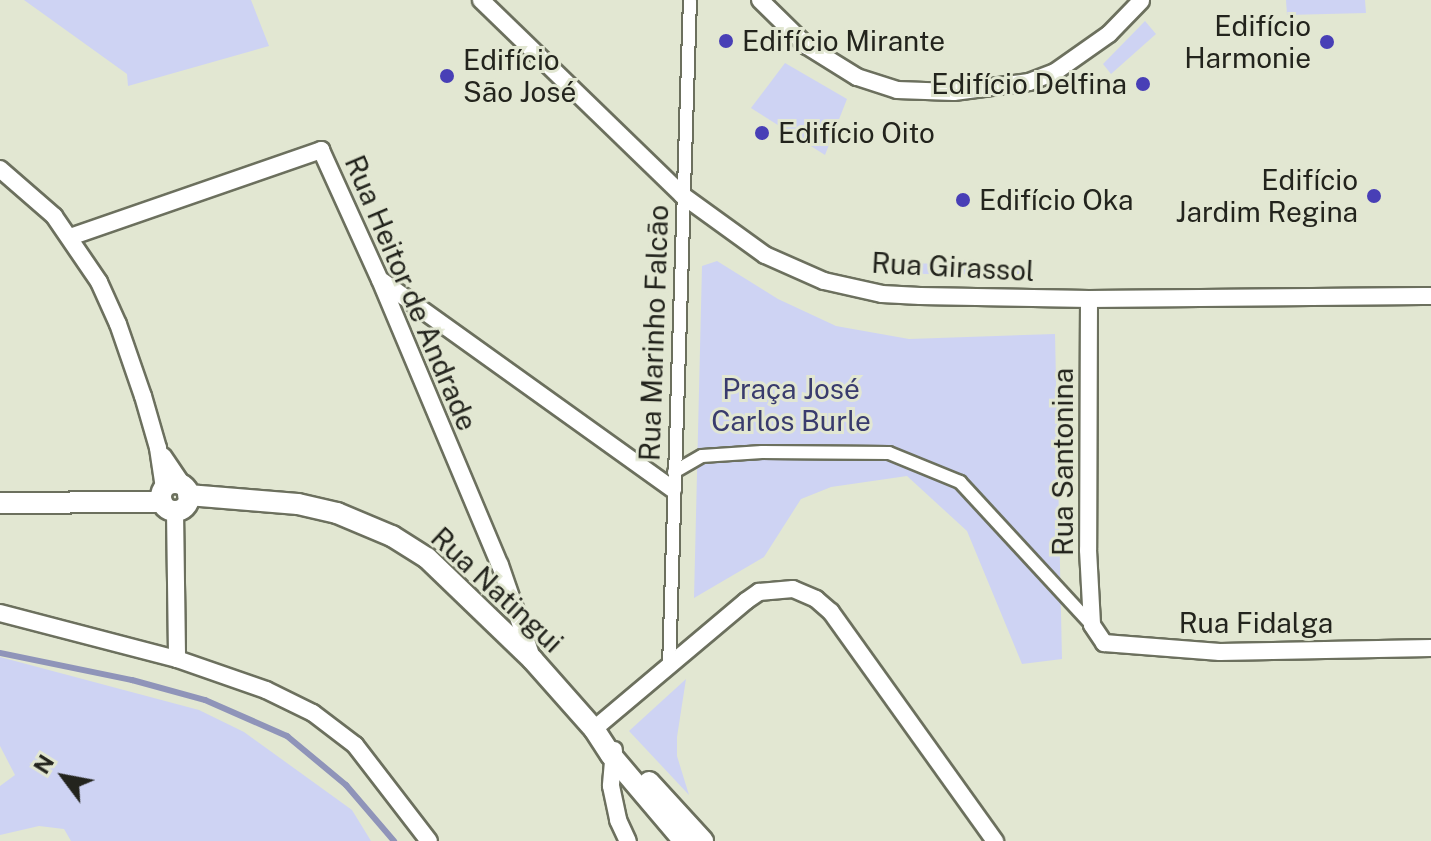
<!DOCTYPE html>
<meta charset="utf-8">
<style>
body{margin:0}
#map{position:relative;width:1431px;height:841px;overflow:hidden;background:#e2e7d2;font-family:"Public Sans",sans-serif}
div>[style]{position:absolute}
.green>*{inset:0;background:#ced3f3}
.stream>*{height:6px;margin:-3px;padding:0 3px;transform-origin:3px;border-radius:3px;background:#8f94b9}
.roads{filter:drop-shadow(2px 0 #6c705e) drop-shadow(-2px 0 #6c705e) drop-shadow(0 2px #6c705e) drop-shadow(0 -2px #6c705e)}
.pedestrian>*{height:12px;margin:-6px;padding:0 6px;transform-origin:6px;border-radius:6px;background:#fff}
.minor>*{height:16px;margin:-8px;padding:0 8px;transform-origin:8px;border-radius:8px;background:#fff}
.tertiary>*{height:20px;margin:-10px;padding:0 10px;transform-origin:10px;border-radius:10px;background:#fff}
.tertiary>.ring{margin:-10px;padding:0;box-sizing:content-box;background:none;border:20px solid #fff;border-radius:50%}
.dots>*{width:22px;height:22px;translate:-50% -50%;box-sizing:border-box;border:4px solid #e2e7d2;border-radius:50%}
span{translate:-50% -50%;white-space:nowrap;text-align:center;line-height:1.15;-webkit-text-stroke:6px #e2e7d2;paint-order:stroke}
.poi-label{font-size:28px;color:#23241d}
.right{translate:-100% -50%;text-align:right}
.left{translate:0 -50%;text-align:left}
.street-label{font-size:28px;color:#23241d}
.park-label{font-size:28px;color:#393b6d}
.north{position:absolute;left:24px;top:737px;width:80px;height:80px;-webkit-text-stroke:6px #e2e7d2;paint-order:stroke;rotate:302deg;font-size:22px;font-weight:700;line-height:32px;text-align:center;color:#23241d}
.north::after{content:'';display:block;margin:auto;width:28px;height:36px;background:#23241d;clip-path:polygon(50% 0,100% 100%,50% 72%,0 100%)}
</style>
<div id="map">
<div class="green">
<i style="clip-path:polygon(24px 0,251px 0,269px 46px,128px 86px,127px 74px)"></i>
<i style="clip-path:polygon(1286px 0,1365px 0,1366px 13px,1287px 15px)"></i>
<i style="clip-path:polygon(1145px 21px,1156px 34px,1111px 74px,1103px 64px)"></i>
<i style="clip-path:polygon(785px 63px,847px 99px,825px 155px,751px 108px)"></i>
<i style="clip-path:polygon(717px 261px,778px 299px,836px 326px,909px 339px,1055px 334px,1062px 659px,1022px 664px,967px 531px,907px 476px,831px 487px,801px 499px,764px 557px,694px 598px,702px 266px)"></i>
<i style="clip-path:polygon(906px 263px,1020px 266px,1020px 274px,925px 274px,905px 272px)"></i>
<i style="clip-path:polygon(0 657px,199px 710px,244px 732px,352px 810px,371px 841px,71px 841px,64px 829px,39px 826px,0 835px,0 786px,15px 775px,0 746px)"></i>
<i style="clip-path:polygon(686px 679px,677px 737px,677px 756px,689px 795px,629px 731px)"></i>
</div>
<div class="stream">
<i style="left:0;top:653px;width:135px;rotate:11.6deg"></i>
<i style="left:132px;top:680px;width:76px;rotate:15.3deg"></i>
<i style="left:205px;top:700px;width:90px;rotate:23.7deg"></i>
<i style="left:287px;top:736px;width:77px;rotate:39.7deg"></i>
<i style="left:346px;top:785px;width:74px;rotate:49.4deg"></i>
</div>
<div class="roads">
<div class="pedestrian">
<i style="left:674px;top:472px;width:32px;rotate:-30deg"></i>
<i style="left:702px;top:456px;width:60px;rotate:-3.8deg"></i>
<i style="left:762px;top:452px;width:127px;rotate:0.5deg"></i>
<i style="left:889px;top:453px;width:77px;rotate:22.2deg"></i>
<i style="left:960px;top:482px;width:195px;rotate:47.3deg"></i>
<i style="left:669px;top:667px;width:667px;rotate:-88.2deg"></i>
</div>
<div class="minor">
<i style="left:481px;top:0;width:280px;rotate:44.1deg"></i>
<i style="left:682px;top:195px;width:102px;rotate:35.9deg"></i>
<i style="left:765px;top:255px;width:64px;rotate:23.8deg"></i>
<i style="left:824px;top:281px;width:59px;rotate:12.6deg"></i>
<i style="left:882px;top:294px;width:38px;rotate:3deg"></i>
<i style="left:920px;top:296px;width:169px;rotate:1deg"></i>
<i style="left:1089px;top:299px;width:342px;rotate:-0.5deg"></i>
<i style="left:760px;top:0;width:66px;rotate:44.4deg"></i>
<i style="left:807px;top:46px;width:59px;rotate:31.8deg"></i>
<i style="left:857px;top:77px;width:42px;rotate:18deg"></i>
<i style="left:897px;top:90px;width:57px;rotate:2deg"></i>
<i style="left:954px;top:92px;width:76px;rotate:-7.6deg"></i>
<i style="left:1029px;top:82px;width:28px;rotate:-21deg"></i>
<i style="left:1055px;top:72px;width:66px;rotate:-35.1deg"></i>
<i style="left:1109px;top:34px;width:46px;rotate:-45.9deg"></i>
<i style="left:0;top:169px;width:72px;rotate:41deg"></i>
<i style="left:54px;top:216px;width:80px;rotate:55.7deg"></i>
<i style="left:99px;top:282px;width:46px;rotate:65.7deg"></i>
<i style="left:118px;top:324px;width:76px;rotate:70.9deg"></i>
<i style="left:143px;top:396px;width:54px;rotate:73.9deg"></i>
<i style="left:158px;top:448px;width:40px;rotate:81.5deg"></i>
<i style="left:70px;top:237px;width:266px;rotate:-19.1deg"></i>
<i style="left:321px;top:150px;width:143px;rotate:65.6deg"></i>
<i style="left:380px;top:280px;width:309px;rotate:67.2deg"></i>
<i style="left:500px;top:565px;width:98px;rotate:71deg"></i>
<i style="left:382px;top:281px;width:358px;rotate:35.6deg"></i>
<i style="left:1089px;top:299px;width:251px;rotate:90.2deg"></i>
<i style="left:1088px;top:550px;width:75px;rotate:86.9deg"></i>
<i style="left:1092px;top:625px;width:22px;rotate:56deg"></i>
<i style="left:1104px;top:643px;width:116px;rotate:4.4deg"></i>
<i style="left:1220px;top:652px;width:211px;rotate:-1.1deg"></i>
<i style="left:163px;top:456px;width:36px;rotate:56deg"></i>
<i style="left:175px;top:511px;width:148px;rotate:89.2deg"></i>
<i style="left:0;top:613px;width:183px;rotate:14.6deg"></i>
<i style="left:177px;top:659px;width:94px;rotate:19.2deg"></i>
<i style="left:266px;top:690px;width:52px;rotate:26.1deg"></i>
<i style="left:313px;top:713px;width:53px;rotate:37.3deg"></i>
<i style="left:355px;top:745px;width:121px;rotate:52.4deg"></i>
<i style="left:594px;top:729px;width:199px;rotate:-40.1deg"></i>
<i style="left:746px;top:601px;width:16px;rotate:-35deg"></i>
<i style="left:759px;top:592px;width:34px;rotate:-5deg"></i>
<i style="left:793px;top:589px;width:25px;rotate:23deg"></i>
<i style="left:816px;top:599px;width:20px;rotate:41deg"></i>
<i style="left:831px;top:612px;width:282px;rotate:54.4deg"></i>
<i style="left:614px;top:750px;width:36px;rotate:95deg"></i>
<i style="left:611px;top:786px;width:35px;rotate:78deg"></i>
<i style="left:618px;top:820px;width:23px;rotate:65deg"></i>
</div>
<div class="tertiary">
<i class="ring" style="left:161px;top:483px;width:8px;height:8px"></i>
<i style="left:188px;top:495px;width:110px;rotate:4.7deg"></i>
<i style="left:298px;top:504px;width:40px;rotate:13deg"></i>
<i style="left:337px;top:513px;width:60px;rotate:22.7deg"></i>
<i style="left:392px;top:536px;width:41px;rotate:32.2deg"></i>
<i style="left:427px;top:558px;width:146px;rotate:43.9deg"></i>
<i style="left:532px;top:659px;width:94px;rotate:48.5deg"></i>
<i style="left:594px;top:729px;width:31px;rotate:57deg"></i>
<i style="left:611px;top:755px;width:113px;rotate:49.7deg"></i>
<i style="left:0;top:503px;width:162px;rotate:-0.4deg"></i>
<i style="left:649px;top:782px;width:80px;rotate:47.5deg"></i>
</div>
</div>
<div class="dots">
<i style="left:726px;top:41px;background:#483fb6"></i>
<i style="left:1327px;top:42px;background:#483fb6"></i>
<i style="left:447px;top:76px;background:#483fb6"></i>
<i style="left:1143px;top:84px;background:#483fb6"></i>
<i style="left:762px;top:133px;background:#483fb6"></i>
<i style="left:1374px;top:196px;background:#483fb6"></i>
<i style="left:963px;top:200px;background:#483fb6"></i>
</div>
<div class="poi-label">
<span class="right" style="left:1311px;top:42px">Edifício<br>Harmonie</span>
<span class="left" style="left:742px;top:41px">Edifício Mirante</span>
<span class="left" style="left:463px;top:76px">Edifício<br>São José</span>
<span class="right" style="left:1127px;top:84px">Edifício Delfina</span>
<span class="left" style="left:778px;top:133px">Edifício Oito</span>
<span class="right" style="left:1358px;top:196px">Edifício<br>Jardim Regina</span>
<span class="left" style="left:979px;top:200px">Edifício Oka</span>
</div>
<div class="street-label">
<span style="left:953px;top:267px;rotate:3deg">Rua Girassol</span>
<span style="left:411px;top:293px;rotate:67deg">Rua Heitor de Andrade</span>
<span style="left:654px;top:333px;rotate:-88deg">Rua Marinho Falcão</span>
<span style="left:1063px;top:462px;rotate:-90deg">Rua Santonina</span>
<span style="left:497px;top:590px;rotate:43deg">Rua Natingui</span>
<span style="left:1256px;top:623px">Rua Fidalga</span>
</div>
<div class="park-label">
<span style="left:791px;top:405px">Praça José<br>Carlos Burle</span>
</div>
<div class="north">N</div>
</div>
